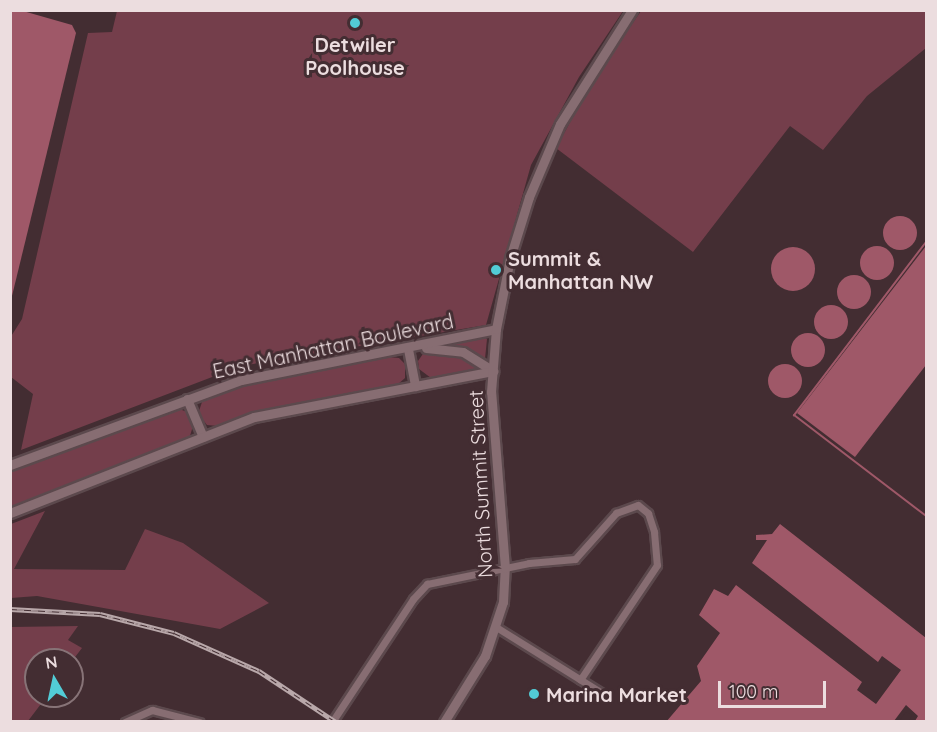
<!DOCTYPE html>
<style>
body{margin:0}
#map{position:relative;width:937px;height:732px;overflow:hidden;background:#432d32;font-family:Quicksand,sans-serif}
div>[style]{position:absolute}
.green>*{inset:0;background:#743e4b}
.water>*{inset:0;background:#9f5868}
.round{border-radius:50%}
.pier>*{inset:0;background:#432d32}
.stream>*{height:2px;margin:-1px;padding:0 1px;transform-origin:1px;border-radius:1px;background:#9f5868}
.roads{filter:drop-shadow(2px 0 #5c494d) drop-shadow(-2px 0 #5c494d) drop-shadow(0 2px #5c494d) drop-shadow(0 -2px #5c494d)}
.street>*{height:7px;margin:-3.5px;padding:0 3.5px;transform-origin:3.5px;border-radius:3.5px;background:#876d72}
.secondary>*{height:9px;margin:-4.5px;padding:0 4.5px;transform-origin:4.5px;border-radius:4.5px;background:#876d72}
.rail>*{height:4.5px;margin-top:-2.25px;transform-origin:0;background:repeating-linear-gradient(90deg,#432d32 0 7px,#b9a8aa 0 14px);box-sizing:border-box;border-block:2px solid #b9a8aa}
.dots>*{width:16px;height:16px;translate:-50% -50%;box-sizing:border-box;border:3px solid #432d32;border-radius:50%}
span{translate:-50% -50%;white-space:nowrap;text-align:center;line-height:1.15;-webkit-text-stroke:6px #432d32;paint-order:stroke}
.poi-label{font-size:20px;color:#ecdddf;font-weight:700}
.left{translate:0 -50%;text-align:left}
.street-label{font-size:20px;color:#ecdddf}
.frame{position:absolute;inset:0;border:12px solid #ecdddf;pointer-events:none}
.north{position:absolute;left:24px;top:648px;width:60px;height:60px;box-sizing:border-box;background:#432d32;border:2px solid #877377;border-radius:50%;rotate:351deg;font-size:16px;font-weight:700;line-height:24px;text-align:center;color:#ecdddf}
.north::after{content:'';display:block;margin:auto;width:21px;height:27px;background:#52ccd6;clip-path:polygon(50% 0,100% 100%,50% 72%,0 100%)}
.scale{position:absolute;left:718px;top:681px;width:108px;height:27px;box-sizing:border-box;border:3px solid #ecdddf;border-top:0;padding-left:8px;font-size:18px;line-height:21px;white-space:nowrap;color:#ecdddf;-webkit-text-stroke:4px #432d32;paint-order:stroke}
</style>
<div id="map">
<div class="green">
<i style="clip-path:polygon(117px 11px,623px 11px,579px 77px,531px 165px,486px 325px,241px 366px,21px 450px,33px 394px,11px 377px,10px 338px,22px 319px,88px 33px,112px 32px)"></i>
<i style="clip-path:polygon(641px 11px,926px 11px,926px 48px,867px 96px,823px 150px,790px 126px,693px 252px,556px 148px,591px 84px)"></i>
<i style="clip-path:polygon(481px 336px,487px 339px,485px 359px,467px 349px,442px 343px)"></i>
<i style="clip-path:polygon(425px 351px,460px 354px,481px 369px,431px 378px,419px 369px,418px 361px)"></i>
<i style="clip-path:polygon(388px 357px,399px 358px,405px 364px,405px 378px,397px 385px,250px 413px,218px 426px,207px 425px,198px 414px,203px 399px,227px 389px)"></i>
<i style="clip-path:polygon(177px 408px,187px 412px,193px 426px,189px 439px,11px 509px,11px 470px)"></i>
<i style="clip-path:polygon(45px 511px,14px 569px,125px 570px,145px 529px,183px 543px,269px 603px,220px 629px,37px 596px,11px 598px,11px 524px)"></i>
<i style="clip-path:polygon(78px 626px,68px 640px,82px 648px,72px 661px,36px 660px,36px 696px,47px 696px,28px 721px,11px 721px,11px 627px)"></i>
</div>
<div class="water">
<i style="clip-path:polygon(23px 11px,72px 25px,76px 33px,11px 300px,10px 11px)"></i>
<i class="round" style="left:883px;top:216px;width:34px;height:34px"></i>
<i class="round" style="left:860px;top:246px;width:34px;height:34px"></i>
<i style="clip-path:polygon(926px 246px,926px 365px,855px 457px,797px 413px)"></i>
<i class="round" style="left:771px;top:247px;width:44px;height:44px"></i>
<i class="round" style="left:837px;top:275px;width:34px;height:34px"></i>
<i class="round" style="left:814px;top:305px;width:34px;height:34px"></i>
<i class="round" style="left:791px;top:333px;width:34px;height:34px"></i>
<i class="round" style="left:768px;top:364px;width:34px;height:34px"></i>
<i style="clip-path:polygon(780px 524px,926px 638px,926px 721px,912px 721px,916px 716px,907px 708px,897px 721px,666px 722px,701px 681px,697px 666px,720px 633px,699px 615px,714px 589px,728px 596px,736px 585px,862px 682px,857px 690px,876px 704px,901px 670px,882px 656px,878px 662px,752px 563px,767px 540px,756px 540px,756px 535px,772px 534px)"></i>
</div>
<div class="pier">
<i style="clip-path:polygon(906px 705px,918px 716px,915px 721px,909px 721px,912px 715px,906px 712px,899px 721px,894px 721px)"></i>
</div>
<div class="stream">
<i style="left:926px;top:242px;width:218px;rotate:127.3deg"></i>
<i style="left:794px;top:415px;width:166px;rotate:37.4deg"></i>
</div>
<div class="roads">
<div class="street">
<i style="left:496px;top:627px;width:125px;rotate:31.9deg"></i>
<i style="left:125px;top:722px;width:30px;rotate:-24deg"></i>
<i style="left:152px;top:710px;width:49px;rotate:14.3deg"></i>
<i style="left:332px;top:722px;width:147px;rotate:-56.6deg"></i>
<i style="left:413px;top:599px;width:21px;rotate:-47deg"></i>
<i style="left:427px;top:584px;width:104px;rotate:-11.6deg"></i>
<i style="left:529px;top:563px;width:46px;rotate:-5deg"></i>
<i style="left:575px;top:559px;width:62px;rotate:-48.3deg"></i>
<i style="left:616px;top:513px;width:23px;rotate:-20deg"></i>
<i style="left:638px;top:505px;width:13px;rotate:39deg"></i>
<i style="left:648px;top:513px;width:20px;rotate:72deg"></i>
<i style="left:654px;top:532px;width:33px;rotate:85deg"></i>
<i style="left:657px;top:565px;width:138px;rotate:123.8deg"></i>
</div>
<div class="secondary">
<i style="left:426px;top:348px;width:37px;rotate:6deg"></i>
<i style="left:463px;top:352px;width:36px;rotate:32deg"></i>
<i style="left:408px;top:349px;width:38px;rotate:79deg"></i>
<i style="left:187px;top:399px;width:41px;rotate:67.2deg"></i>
<i style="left:10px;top:465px;width:246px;rotate:-20.2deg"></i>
<i style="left:241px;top:380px;width:260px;rotate:-11.3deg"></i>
<i style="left:10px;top:513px;width:262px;rotate:-21.5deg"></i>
<i style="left:254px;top:417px;width:243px;rotate:-10.9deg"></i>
<i style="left:444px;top:722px;width:78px;rotate:-58.2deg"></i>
<i style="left:485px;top:656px;width:57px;rotate:-71.6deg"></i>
<i style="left:503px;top:602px;width:34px;rotate:-87deg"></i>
<i style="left:505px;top:568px;width:177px;rotate:-94.5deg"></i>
<i style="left:491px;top:392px;width:63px;rotate:-85.5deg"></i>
<i style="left:496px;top:329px;width:72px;rotate:-78.8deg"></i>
<i style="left:510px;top:258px;width:64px;rotate:-72.7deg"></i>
<i style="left:529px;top:197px;width:79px;rotate:-67deg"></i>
<i style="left:560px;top:124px;width:135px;rotate:-57.7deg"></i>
</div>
</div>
<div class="rail">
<i style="left:10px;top:609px;width:90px;rotate:3.2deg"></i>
<i style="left:100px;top:614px;width:76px;rotate:14.4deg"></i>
<i style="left:174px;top:633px;width:93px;rotate:24.1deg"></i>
<i style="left:259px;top:671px;width:92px;rotate:33.5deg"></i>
</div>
<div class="dots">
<i style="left:355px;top:23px;background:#52ccd6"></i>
<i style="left:496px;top:270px;background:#52ccd6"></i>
<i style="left:534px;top:694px;background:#52ccd6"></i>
</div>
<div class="poi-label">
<span style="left:355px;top:56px">Detwiler<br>Poolhouse</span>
<span class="left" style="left:508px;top:270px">Summit &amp;<br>Manhattan NW</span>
<span class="left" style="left:546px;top:694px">Marina Market</span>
</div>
<div class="street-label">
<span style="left:333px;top:346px;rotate:-12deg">East Manhattan Boulevard</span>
<span style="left:480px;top:484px;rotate:-93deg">North Summit Street</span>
</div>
<div class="frame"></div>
<div class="north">N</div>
<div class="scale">100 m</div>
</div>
